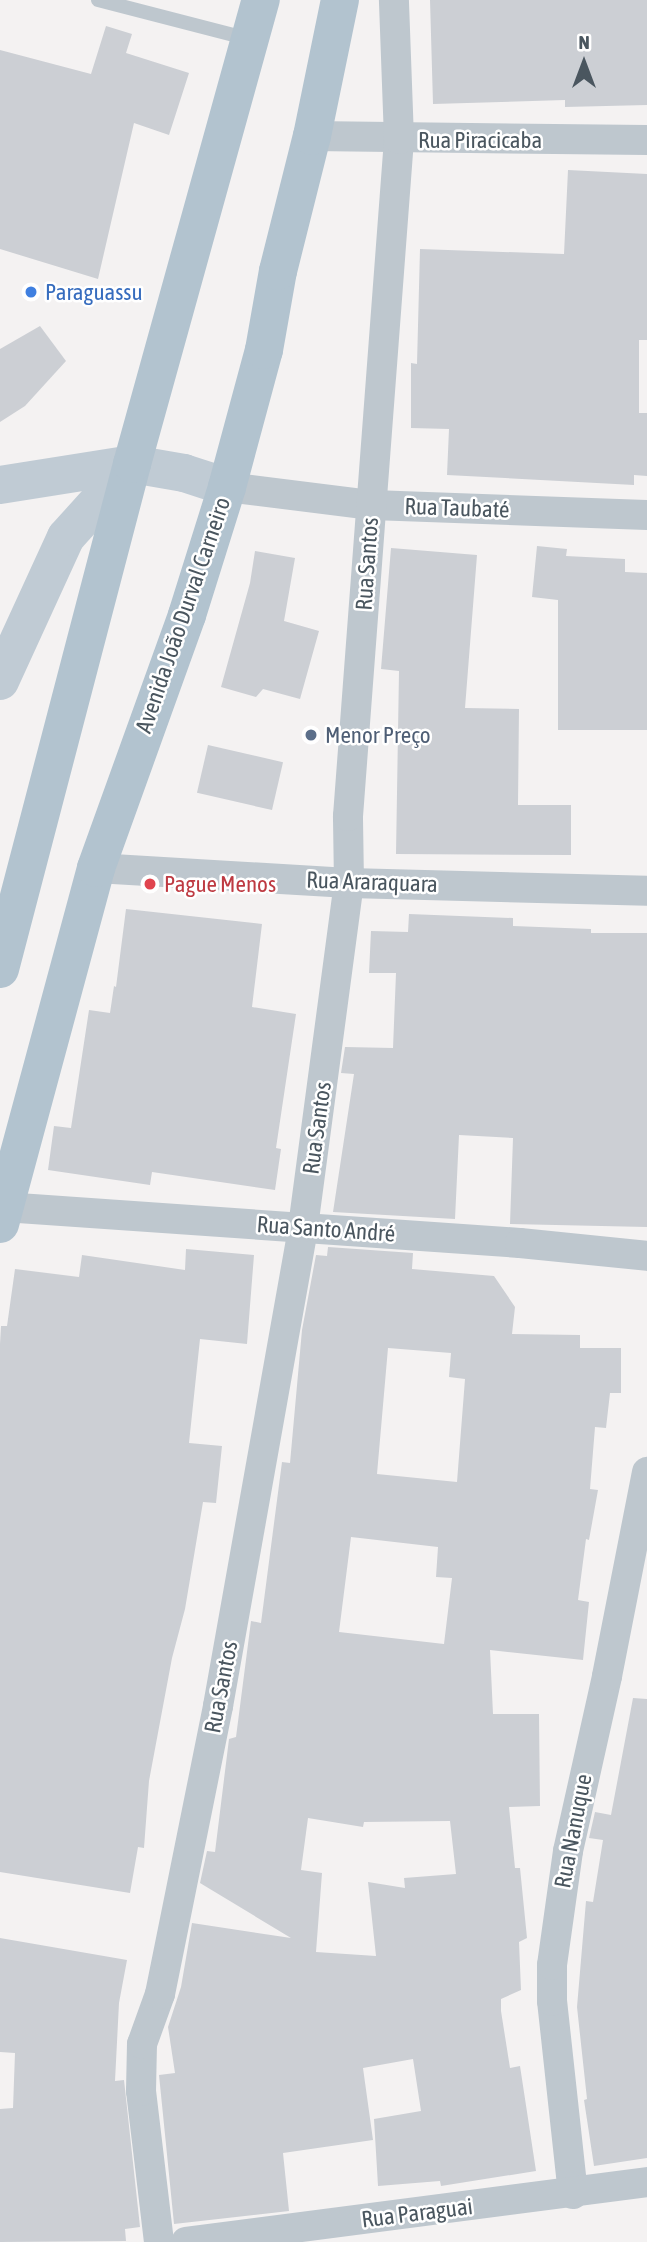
<!DOCTYPE html>
<meta charset="utf-8">
<style>
body{margin:0}
#map{position:relative;width:647px;height:2242px;overflow:hidden;background:#f4f2f2;font-family:"Asap Condensed",sans-serif}
div>[style]{position:absolute}
.building>*{inset:0;background:#cccfd4;transform-origin:0 0}
.lane>*{height:14px;margin:-7px;padding:0 7px;transform-origin:7px;border-radius:7px;background:#bec7ce}
.street>*{height:30px;margin:-15px;padding:0 15px;transform-origin:15px;border-radius:15px;background:#bec7ce}
.secondary>*{height:38px;margin:-19px;padding:0 19px;transform-origin:19px;border-radius:19px;background:#c0cbd4}
.primary>*{height:38px;margin:-19px;padding:0 19px;transform-origin:19px;border-radius:19px;background:#b2c3cf}
.dots>*{width:19px;height:19px;translate:-50% -50%;box-sizing:border-box;border:4px solid #fff;border-radius:50%}
span{translate:-50% -50%;white-space:nowrap;text-align:center;line-height:1.15;-webkit-text-stroke:5px #fff;paint-order:stroke}
.street-label{font-size:23px;color:#4a565f}
.shop-label{font-size:23px;color:#366cbe}
.left{translate:0 -50%;text-align:left}
.service-label{font-size:23px;color:#4e5e75}
.health-label{font-size:23px;color:#be3a42}
.north{position:absolute;left:549px;top:28px;width:70px;height:70px;-webkit-text-stroke:5px #fff;paint-order:stroke;rotate:0deg;font-size:19px;font-weight:700;line-height:28px;text-align:center;color:#4a565f}
.north::after{content:'';display:block;margin:auto;width:24px;height:32px;background:#4a565f;clip-path:polygon(50% 0,100% 100%,50% 72%,0 100%)}
</style>
<div id="map">
<div class="building">
<i style="clip-path:polygon(430px 0,647px 0,647px 105px,565px 107px,565px 100px,433px 104px)"></i>
<i style="clip-path:polygon(106px 26px,132px 34px,126px 53px,189px 73px,169px 135px,134px 123px,98px 279px,0 249px,0 50px,91px 74px)"></i>
<i style="clip-path:polygon(568px 170px,647px 174px,647px 340px,639px 340px,639px 413px,647px 413px,647px 476px,634px 475px,634px 485px,447px 475px,449px 429px,411px 428px,411px 363px,417px 364px,420px 249px,564px 254px)"></i>
<i style="clip-path:polygon(40px 326px,66px 361px,25px 406px,0 422px,0 349px)"></i>
<i style="clip-path:polygon(537px 546px,567px 549px,566px 556px,625px 559px,625px 572px,647px 573px,647px 730px,558px 730px,558px 600px,532px 597px)"></i>
<i style="clip-path:polygon(391px 548px,477px 555px,465px 708px,519px 709px,518px 805px,571px 805px,571px 855px,396px 854px,399px 671px,381px 669px)"></i>
<i style="clip-path:polygon(255px 551px,295px 558px,284px 621px,319px 631px,300px 699px,263px 689px,256px 697px,221px 687px,250px 583px)"></i>
<i style="left:208px;top:745px;width:77px;height:49px;rotate:13deg"></i>
<i style="clip-path:polygon(126px 909px,262px 924px,252px 1007px,296px 1014px,276px 1148px,281px 1149px,275px 1190px,152px 1172px,150px 1185px,48px 1170px,54px 1126px,71px 1128px,89px 1010px,110px 1013px,114px 986px,116px 987px)"></i>
<i style="clip-path:polygon(409px 914px,513px 918px,513px 926px,591px 929px,591px 933px,647px 933px,647px 1227px,510px 1224px,513px 1138px,459px 1135px,455px 1219px,333px 1212px,354px 1074px,341px 1073px,345px 1047px,393px 1048px,396px 973px,369px 973px,371px 931px,408px 932px)"></i>
<i style="clip-path:polygon(evenodd,328px 1247px,413px 1253px,412px 1269px,494px 1276px,515px 1307px,512px 1334px,580px 1335px,580px 1348px,621px 1348px,621px 1393px,610px 1393px,606px 1428px,595px 1427px,590px 1489px,598px 1490px,589px 1540px,586px 1539px,578px 1600px,589px 1602px,583px 1660px,490px 1650px,493px 1714px,539px 1714px,540px 1806px,509px 1807px,515px 1868px,520px 1868px,527px 1938px,519px 1942px,521px 1990px,501px 1999px,501px 2011px,510px 2068px,520px 2066px,536px 2171px,441px 2186px,440px 2181px,378px 2186px,374px 2119px,421px 2111px,413px 2059px,363px 2068px,373px 2140px,283px 2153px,289px 2211px,174px 2224px,159px 2075px,175px 2073px,168px 2027px,181px 1987px,192px 1923px,291px 1938px,200px 1883px,207px 1851px,215px 1852px,229px 1739px,236px 1737px,251px 1621px,261px 1623px,282px 1462px,290px 1463px,302px 1330px,316px 1255px,327px 1256px,328px 1247px,388px 1348px,451px 1353px,449px 1377px,465px 1379px,457px 1482px,377px 1474px,388px 1348px,328px 1247px,351px 1537px,438px 1547px,436px 1577px,452px 1578px,444px 1644px,339px 1632px,351px 1537px,328px 1247px,308px 1818px,363px 1827px,364px 1822px,450px 1821px,456px 1874px,404px 1878px,405px 1888px,368px 1882px,376px 1956px,316px 1952px,322px 1873px,301px 1870px,308px 1818px)"></i>
<i style="clip-path:polygon(186px 1249px,254px 1255px,247px 1344px,200px 1339px,189px 1443px,222px 1446px,216px 1503px,203px 1502px,185px 1609px,172px 1658px,149px 1781px,144px 1848px,138px 1847px,130px 1893px,0 1872px,0 1344px,1px 1326px,7px 1326px,15px 1269px,79px 1277px,82px 1255px,185px 1270px)"></i>
<i style="clip-path:polygon(633px 1698px,647px 1699px,647px 2158px,594px 2166px,584px 2100px,587px 2099px,577px 2007px,586px 1901px,593px 1902px,603px 1840px,589px 1838px,595px 1812px,611px 1815px)"></i>
<i style="clip-path:polygon(0 1938px,127px 1960px,119px 2003px,115px 2081px,124px 2080px,140px 2227px,125px 2229px,126px 2241px,0 2242px,0 2109px,13px 2108px,15px 2053px,0 2052px)"></i>
</div>
<div class="lane">
<i style="left:98px;top:0;width:156px;rotate:14.5deg"></i>
</div>
<div class="street">
<i style="left:312px;top:136px;width:335px;rotate:0.7deg"></i>
<i style="left:227px;top:487px;width:146px;rotate:7.1deg"></i>
<i style="left:372px;top:505px;width:275px;rotate:2.1deg"></i>
<i style="left:96px;top:868px;width:253px;rotate:3.4deg"></i>
<i style="left:349px;top:883px;width:298px;rotate:1.5deg"></i>
<i style="left:4px;top:1207px;width:517px;rotate:3.99deg"></i>
<i style="left:520px;top:1243px;width:128px;rotate:5.8deg"></i>
<i style="left:573px;top:2194px;width:194px;rotate:-96.2deg"></i>
<i style="left:552px;top:2001px;width:36px;rotate:-90deg"></i>
<i style="left:552px;top:1965px;width:115px;rotate:-82deg"></i>
<i style="left:568px;top:1851px;width:179px;rotate:-77.4deg"></i>
<i style="left:607px;top:1676px;width:208px;rotate:-78.9deg"></i>
<i style="left:159px;top:2242px;width:152px;rotate:-96.8deg"></i>
<i style="left:141px;top:2091px;width:47px;rotate:-88.8deg"></i>
<i style="left:142px;top:2044px;width:53px;rotate:-70.2deg"></i>
<i style="left:160px;top:1994px;width:294px;rotate:-78.6deg"></i>
<i style="left:218px;top:1706px;width:486px;rotate:-79.9deg"></i>
<i style="left:303px;top:1227px;width:347px;rotate:-82.4deg"></i>
<i style="left:349px;top:883px;width:67px;rotate:-90.9deg"></i>
<i style="left:348px;top:816px;width:679px;rotate:-85.69deg"></i>
<i style="left:399px;top:139px;width:139px;rotate:-92.1deg"></i>
<i style="left:186px;top:2242px;width:465px;rotate:-7.4deg"></i>
</div>
<div class="secondary">
<i style="left:0;top:485px;width:134px;rotate:-9deg"></i>
<i style="left:132px;top:464px;width:53px;rotate:9.8deg"></i>
<i style="left:184px;top:473px;width:45px;rotate:18deg"></i>
<i style="left:0;top:681px;width:158px;rotate:-65.4deg"></i>
<i style="left:66px;top:537px;width:98px;rotate:-47.9deg"></i>
</div>
<div class="primary">
<i style="left:0;top:969px;width:522px;rotate:-75.35deg"></i>
<i style="left:132px;top:464px;width:482px;rotate:-74.5deg"></i>
<i style="left:0;top:1224px;width:369px;rotate:-74.9deg"></i>
<i style="left:96px;top:868px;width:269px;rotate:-70.2deg"></i>
<i style="left:187px;top:615px;width:134px;rotate:-72.6deg"></i>
<i style="left:227px;top:487px;width:142px;rotate:-74.9deg"></i>
<i style="left:264px;top:350px;width:80px;rotate:-80deg"></i>
<i style="left:278px;top:271px;width:139px;rotate:-75.9deg"></i>
<i style="left:312px;top:136px;width:139px;rotate:-78.4deg"></i>
</div>
<div class="dots">
<i style="left:31px;top:292px;background:#3f7fe0"></i>
<i style="left:311px;top:735px;background:#5c6f8a"></i>
<i style="left:150px;top:884px;background:#e0444e"></i>
</div>
<div class="street-label">
<span style="left:480px;top:140px">Rua Piracicaba</span>
<span style="left:457px;top:508px;rotate:2deg">Rua Taubaté</span>
<span style="left:367px;top:564px;rotate:-86deg">Rua Santos</span>
<span style="left:183px;top:615px;rotate:-71deg">Avenida João Durval Carneiro</span>
<span style="left:372px;top:882px;rotate:2deg">Rua Araraquara</span>
<span style="left:317px;top:1128px;rotate:-82deg">Rua Santos</span>
<span style="left:326px;top:1229px;rotate:4deg">Rua Santo André</span>
<span style="left:221px;top:1687px;rotate:-79deg">Rua Santos</span>
<span style="left:573px;top:1831px;rotate:-79deg">Rua Nanuque</span>
<span style="left:417px;top:2213px;rotate:-7deg">Rua Paraguai</span>
</div>
<div class="shop-label">
<span class="left" style="left:45px;top:292px">Paraguassu</span>
</div>
<div class="service-label">
<span class="left" style="left:325px;top:735px">Menor Preço</span>
</div>
<div class="health-label">
<span class="left" style="left:164px;top:884px">Pague Menos</span>
</div>
<div class="north">N</div>
</div>
